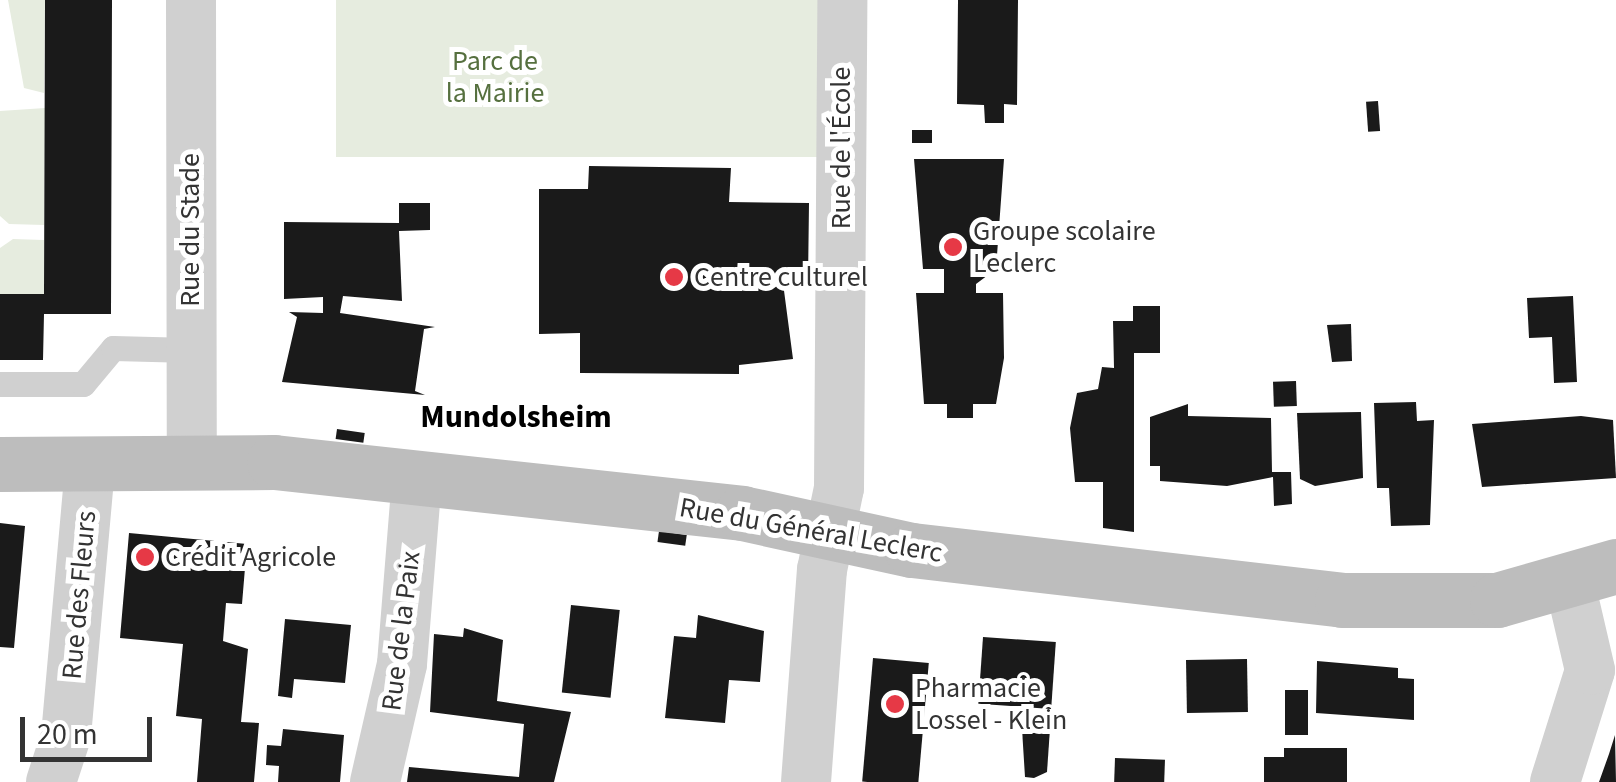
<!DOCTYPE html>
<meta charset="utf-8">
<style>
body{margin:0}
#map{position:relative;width:1616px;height:782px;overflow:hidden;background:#fff;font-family:"Source Sans 3",sans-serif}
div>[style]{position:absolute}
.green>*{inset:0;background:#e6ecdf;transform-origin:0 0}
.building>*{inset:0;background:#1a1a1a;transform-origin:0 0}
.lane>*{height:25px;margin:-12.5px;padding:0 12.5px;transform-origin:12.5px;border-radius:12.5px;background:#d0d0d0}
.street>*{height:50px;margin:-25px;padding:0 25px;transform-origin:25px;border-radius:25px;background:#d0d0d0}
.secondary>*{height:55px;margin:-27.5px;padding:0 27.5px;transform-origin:27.5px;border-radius:27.5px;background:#bdbdbd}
.dots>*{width:28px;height:28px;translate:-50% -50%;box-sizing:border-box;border:5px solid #fff;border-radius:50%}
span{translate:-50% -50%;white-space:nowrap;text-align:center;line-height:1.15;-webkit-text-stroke:10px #fff;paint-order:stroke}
.park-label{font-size:28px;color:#56703f}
.street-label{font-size:28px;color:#333}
.poi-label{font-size:28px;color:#333}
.left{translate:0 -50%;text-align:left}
.quarter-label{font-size:32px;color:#000;font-weight:700}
.scale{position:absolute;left:20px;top:717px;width:132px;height:45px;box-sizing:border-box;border:5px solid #333;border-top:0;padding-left:12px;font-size:30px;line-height:35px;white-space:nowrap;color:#333;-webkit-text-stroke:8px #fff;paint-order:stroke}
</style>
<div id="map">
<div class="green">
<i style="clip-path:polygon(8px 0,45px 0,44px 93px,24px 88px)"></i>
<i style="left:336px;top:0;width:491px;height:157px"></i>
<i style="clip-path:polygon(45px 108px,44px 225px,9px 224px,0 216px,0 111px)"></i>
<i style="clip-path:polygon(13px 239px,44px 240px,44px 294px,0 294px,0 248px)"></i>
</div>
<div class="building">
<i style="clip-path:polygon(45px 0,112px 0,111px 314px,44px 314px,43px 360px,0 360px,0 294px,44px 294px)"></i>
<i style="clip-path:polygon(958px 0,1018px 0,1017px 105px,1004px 104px,1004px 123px,985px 123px,984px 105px,957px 104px)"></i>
<i style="left:1378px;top:101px;width:30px;height:12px;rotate:86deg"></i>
<i style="left:912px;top:130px;width:20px;height:13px"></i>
<i style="clip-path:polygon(914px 159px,1004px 159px,996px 269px,976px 284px,976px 293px,1003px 293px,1004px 358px,996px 404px,973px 404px,973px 418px,947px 418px,947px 404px,924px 404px,916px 293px,944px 293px,944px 269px,923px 269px)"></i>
<i style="clip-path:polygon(589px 166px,731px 168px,729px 202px,809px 203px,808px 283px,783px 283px,793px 359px,739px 365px,739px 374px,580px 373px,580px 333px,539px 334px,539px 189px,588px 189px)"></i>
<i style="clip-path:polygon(399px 203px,430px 203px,430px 230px,399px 231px,402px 301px,343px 296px,340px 313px,435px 327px,424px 329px,415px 391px,425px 395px,282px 382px,297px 317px,289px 312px,323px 313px,323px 297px,284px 299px,284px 222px,399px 223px)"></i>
<i style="clip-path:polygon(1573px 296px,1577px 382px,1554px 383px,1552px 337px,1529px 338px,1527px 298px)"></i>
<i style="clip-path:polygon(1133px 306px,1160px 306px,1160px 353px,1134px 353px,1134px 532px,1103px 528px,1103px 482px,1075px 482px,1070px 428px,1077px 393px,1098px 389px,1102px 367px,1114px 368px,1113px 321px,1133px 321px)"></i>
<i style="clip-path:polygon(1351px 324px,1352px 361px,1332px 362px,1327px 325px)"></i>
<i style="left:1296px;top:381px;width:25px;height:23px;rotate:88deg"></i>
<i style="clip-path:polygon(1416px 402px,1417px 421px,1434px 420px,1430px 525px,1391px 526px,1389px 488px,1377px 488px,1374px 403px)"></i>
<i style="clip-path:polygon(1188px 404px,1188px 416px,1271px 418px,1272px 472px,1291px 472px,1292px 504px,1274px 506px,1273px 477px,1227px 486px,1160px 481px,1160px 466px,1150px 466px,1150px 417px)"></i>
<i style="clip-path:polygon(1361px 412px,1363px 478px,1315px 486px,1300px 479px,1297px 413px)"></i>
<i style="clip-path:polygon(1581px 416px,1613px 420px,1616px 478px,1482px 487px,1472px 424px)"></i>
<i style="left:337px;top:429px;width:28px;height:10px;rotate:8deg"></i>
<i style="clip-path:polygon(0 523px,25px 526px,14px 648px,0 647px)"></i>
<i style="left:659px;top:531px;width:28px;height:11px;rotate:8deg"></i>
<i style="clip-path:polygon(129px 533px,247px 544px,242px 604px,226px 603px,223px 641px,248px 649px,241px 722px,259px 723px,254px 782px,197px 782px,202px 719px,176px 716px,183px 644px,120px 638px)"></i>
<i style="left:571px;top:605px;width:49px;height:88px;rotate:6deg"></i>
<i style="clip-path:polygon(698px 615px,764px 631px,760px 682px,729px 680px,725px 723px,665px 718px,674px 636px,696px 638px)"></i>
<i style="clip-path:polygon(285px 619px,351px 625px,345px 683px,294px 679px,292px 698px,278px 696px)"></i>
<i style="clip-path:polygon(464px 628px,503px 640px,497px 701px,571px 712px,554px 782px,407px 782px,409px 767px,519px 777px,524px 724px,430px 712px,434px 634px,463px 637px)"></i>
<i style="left:983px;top:637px;width:73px;height:67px;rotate:4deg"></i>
<i style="left:873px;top:658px;width:56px;height:124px;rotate:5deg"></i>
<i style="left:1247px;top:659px;width:53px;height:61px;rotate:89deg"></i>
<i style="clip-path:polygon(1317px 661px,1398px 668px,1398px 678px,1414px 679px,1414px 720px,1316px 713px)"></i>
<i style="left:1285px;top:690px;width:23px;height:45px"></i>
<i style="clip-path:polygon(1021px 712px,1051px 714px,1047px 772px,1034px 778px,1025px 777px)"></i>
<i style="clip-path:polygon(283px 729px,344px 735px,340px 782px,278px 782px,279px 766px,266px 765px,267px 745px,281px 746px)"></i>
<i style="clip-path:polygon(1615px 735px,1616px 782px,1599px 782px,1609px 754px)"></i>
<i style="clip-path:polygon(1284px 748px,1347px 748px,1347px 782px,1264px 782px,1264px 757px,1284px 757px)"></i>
<i style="left:1115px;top:758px;width:50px;height:24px;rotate:2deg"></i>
</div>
<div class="lane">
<i style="left:0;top:384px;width:83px"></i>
<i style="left:83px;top:384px;width:47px;rotate:-50.2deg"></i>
<i style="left:113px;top:348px;width:78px;rotate:1.5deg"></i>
</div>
<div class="street">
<i style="left:191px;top:0;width:460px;rotate:89.9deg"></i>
<i style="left:51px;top:782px;width:48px;rotate:-71.9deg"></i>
<i style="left:66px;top:736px;width:272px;rotate:-84.9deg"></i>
<i style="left:375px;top:782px;width:121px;rotate:-77.1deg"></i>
<i style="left:402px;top:664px;width:187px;rotate:-85.4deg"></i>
<i style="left:806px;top:782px;width:213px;rotate:-85.7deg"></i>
<i style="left:822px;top:570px;width:84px;rotate:-78.3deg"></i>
<i style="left:839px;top:488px;width:488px;rotate:-89.6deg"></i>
<i style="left:1555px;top:782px;width:117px;rotate:-72.6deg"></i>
<i style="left:1590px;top:670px;width:88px;rotate:-103.1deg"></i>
</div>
<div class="secondary">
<i style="left:0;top:464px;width:274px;rotate:-0.4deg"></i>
<i style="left:274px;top:462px;width:471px;rotate:6.2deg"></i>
<i style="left:742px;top:513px;width:174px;rotate:12.3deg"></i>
<i style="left:912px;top:550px;width:433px;rotate:6.6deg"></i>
<i style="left:1342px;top:600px;width:155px"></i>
<i style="left:1497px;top:600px;width:124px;rotate:-15.9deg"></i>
</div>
<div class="dots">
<i style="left:953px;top:247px;background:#e63946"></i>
<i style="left:674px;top:277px;background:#e63946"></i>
<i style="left:145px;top:557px;background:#e63946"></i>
<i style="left:895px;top:704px;background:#e63946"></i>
</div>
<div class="park-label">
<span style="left:495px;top:77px">Parc de<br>la Mairie</span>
</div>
<div class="street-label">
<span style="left:841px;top:148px;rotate:-90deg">Rue de l'École</span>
<span style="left:190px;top:230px;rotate:-90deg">Rue du Stade</span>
<span style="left:811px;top:530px;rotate:10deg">Rue du Général Leclerc</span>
<span style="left:79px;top:595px;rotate:-85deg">Rue des Fleurs</span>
<span style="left:401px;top:631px;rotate:-83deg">Rue de la Paix</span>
</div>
<div class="poi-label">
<span class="left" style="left:973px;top:247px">Groupe scolaire<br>Leclerc</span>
<span class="left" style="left:694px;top:277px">Centre culturel</span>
<span class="left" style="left:165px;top:557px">Crédit Agricole</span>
<span class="left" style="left:915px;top:704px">Pharmacie<br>Lossel - Klein</span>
</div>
<div class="quarter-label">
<span style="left:516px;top:417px">Mundolsheim</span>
</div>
<div class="scale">20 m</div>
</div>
